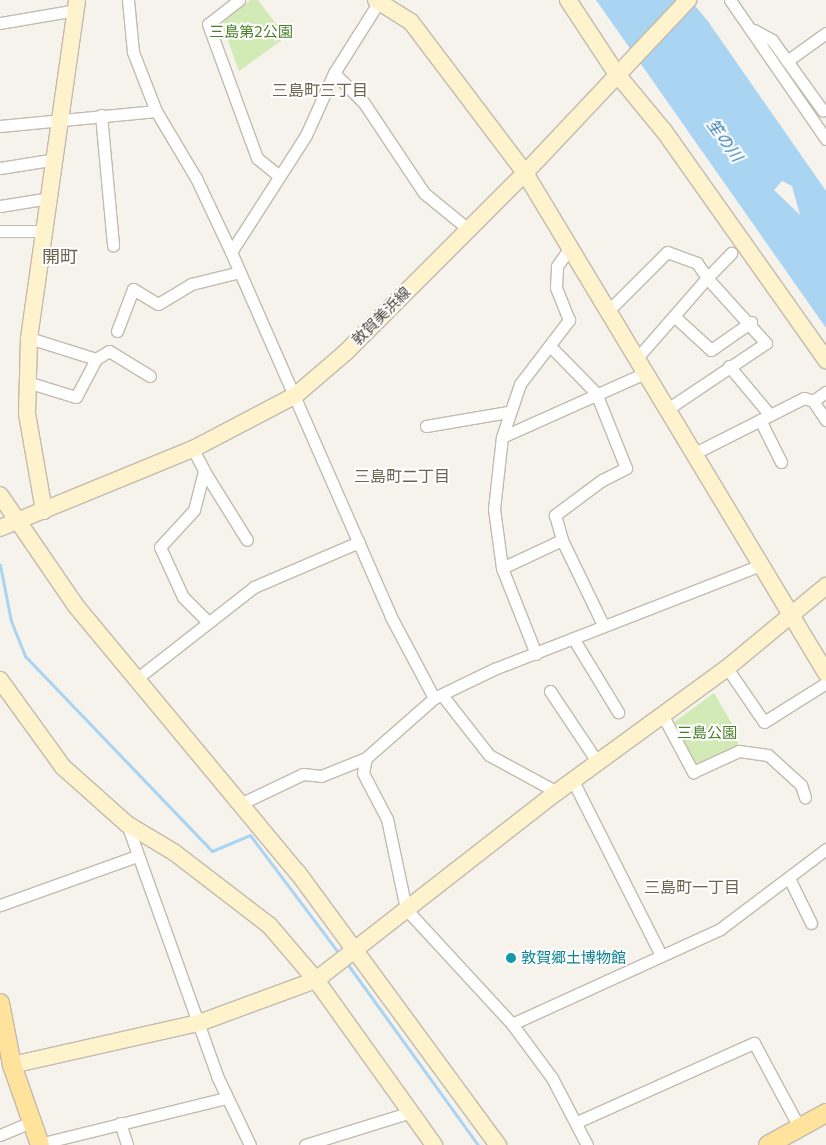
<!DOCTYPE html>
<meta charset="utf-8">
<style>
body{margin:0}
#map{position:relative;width:826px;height:1145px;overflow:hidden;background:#f6f3ec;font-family:Commissioner,"Noto Sans JP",sans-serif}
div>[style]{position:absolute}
.green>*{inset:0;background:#d2eab5}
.water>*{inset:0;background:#a9d4f2}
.stream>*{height:3px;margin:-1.5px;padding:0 1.5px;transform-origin:1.5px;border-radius:1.5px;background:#a9d4f2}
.roads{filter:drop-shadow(1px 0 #c2bbae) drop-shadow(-1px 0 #c2bbae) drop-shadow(0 1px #c2bbae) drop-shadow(0 -1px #c2bbae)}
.street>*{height:11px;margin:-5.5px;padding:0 5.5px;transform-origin:5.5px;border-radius:5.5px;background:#fff}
.secondary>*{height:16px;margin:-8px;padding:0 8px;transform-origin:8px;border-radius:8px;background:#fff3cd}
.primary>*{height:18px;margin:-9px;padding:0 9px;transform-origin:9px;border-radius:9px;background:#ffe39c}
.dots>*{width:14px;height:14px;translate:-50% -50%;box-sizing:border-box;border:2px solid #fff;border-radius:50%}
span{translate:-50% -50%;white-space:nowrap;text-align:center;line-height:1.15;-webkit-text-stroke:4px #fff;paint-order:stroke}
.park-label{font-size:15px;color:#4a7f2a}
.street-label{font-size:15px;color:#4b4439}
.culture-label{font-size:15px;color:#0d838f}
.left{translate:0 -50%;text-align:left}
.neighbourhood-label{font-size:16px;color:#6e6250}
.water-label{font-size:16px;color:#2e7ab2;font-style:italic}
.quarter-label{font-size:18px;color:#6e6250}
</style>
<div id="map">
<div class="green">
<i style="clip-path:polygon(251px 0,258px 0,286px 37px,239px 71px,223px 27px,224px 19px)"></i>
<i style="clip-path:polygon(714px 693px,738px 734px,738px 747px,697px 766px,673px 723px)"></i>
</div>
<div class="water">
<i style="clip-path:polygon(evenodd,596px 0,690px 0,707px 20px,826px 191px,826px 328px,596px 0,782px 181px,792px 186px,800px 215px,774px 190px,782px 181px)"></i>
</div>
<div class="stream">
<i style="left:0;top:565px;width:57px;rotate:78.9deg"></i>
<i style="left:11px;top:621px;width:38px;rotate:68deg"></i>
<i style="left:25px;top:656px;width:270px;rotate:46.2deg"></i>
<i style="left:212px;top:851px;width:41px;rotate:-22.8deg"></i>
<i style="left:250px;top:835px;width:150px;rotate:53.1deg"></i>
<i style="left:346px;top:962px;width:226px;rotate:54.2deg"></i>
</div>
<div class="roads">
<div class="street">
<i style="left:128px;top:0;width:52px;rotate:84.5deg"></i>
<i style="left:133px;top:52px;width:63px;rotate:68.7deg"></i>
<i style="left:156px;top:111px;width:78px;rotate:59.2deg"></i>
<i style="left:196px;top:178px;width:82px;rotate:64.7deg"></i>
<i style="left:231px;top:252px;width:399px;rotate:66.3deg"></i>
<i style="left:391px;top:617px;width:92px;rotate:62deg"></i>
<i style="left:239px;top:0;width:39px;rotate:142deg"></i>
<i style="left:208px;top:24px;width:143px;rotate:69.9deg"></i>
<i style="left:257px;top:158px;width:28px;rotate:39deg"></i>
<i style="left:730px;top:0;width:169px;rotate:55.4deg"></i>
<i style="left:0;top:23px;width:77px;rotate:-9.7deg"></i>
<i style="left:754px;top:30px;width:21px;rotate:29deg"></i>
<i style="left:772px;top:40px;width:87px;rotate:54.3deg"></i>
<i style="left:787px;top:61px;width:48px;rotate:-35.7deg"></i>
<i style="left:334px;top:73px;width:42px;rotate:45deg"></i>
<i style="left:364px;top:103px;width:108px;rotate:56.3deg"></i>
<i style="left:424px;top:193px;width:57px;rotate:39.3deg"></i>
<i style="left:101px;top:115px;width:131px;rotate:84.7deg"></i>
<i style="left:0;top:126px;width:157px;rotate:-5.5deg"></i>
<i style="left:0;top:168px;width:57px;rotate:-9.1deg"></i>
<i style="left:0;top:206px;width:51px;rotate:-9.1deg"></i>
<i style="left:0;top:231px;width:43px"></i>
<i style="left:231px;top:252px;width:139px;rotate:-57.3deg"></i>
<i style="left:306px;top:135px;width:68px;rotate:-65.7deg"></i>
<i style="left:334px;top:73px;width:86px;rotate:-57.8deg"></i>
<i style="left:608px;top:311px;width:83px;rotate:-45deg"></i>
<i style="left:667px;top:252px;width:32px;rotate:20deg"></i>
<i style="left:697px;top:263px;width:18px;rotate:56deg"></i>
<i style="left:707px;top:278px;width:35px;rotate:-46deg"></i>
<i style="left:674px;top:316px;width:50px;rotate:42.6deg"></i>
<i style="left:711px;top:350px;width:49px;rotate:-35deg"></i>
<i style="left:117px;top:331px;width:45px;rotate:-69.1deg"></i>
<i style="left:133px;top:289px;width:29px;rotate:31deg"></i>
<i style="left:158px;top:304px;width:39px;rotate:-31deg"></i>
<i style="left:191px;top:284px;width:50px;rotate:-13.8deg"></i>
<i style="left:550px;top:346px;width:66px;rotate:45.6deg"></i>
<i style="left:596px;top:393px;width:81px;rotate:68.2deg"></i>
<i style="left:626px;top:468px;width:27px;rotate:153deg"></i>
<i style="left:602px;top:480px;width:59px;rotate:143.3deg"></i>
<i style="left:555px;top:515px;width:26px;rotate:74deg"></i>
<i style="left:637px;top:358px;width:106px;rotate:-48.8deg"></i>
<i style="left:707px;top:278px;width:88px;rotate:47.8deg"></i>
<i style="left:766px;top:343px;width:117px;rotate:146.2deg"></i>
<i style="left:96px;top:359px;width:15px;rotate:-32deg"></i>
<i style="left:109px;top:351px;width:48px;rotate:31.4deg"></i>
<i style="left:729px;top:366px;width:64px;rotate:50.1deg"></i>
<i style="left:27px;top:382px;width:51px;rotate:17deg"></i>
<i style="left:76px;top:397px;width:43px;rotate:-62.2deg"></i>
<i style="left:96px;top:359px;width:70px;rotate:-162.6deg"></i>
<i style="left:813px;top:401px;width:16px;rotate:-35deg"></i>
<i style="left:760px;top:420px;width:47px;rotate:63.4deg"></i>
<i style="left:426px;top:426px;width:83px;rotate:-9.7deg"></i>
<i style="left:502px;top:437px;width:56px;rotate:-71.2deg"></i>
<i style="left:520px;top:384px;width:81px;rotate:-52.6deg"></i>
<i style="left:569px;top:320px;width:35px;rotate:-112deg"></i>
<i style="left:556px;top:287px;width:21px;rotate:-87deg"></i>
<i style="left:557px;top:266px;width:21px;rotate:-55deg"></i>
<i style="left:193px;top:449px;width:25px;rotate:63deg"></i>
<i style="left:204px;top:471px;width:40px;rotate:104.4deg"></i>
<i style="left:194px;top:510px;width:50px;rotate:132.6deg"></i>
<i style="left:160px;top:547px;width:55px;rotate:65.3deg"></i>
<i style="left:183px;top:597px;width:35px;rotate:45deg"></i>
<i style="left:695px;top:453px;width:122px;rotate:-26.8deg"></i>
<i style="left:804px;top:398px;width:9px;rotate:18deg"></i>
<i style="left:813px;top:401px;width:23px;rotate:56deg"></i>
<i style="left:204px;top:471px;width:81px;rotate:58.1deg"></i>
<i style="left:502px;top:568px;width:66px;rotate:-25deg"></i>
<i style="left:562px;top:540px;width:94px;rotate:64.2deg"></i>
<i style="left:573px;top:638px;width:87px;rotate:58.7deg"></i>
<i style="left:536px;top:654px;width:92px;rotate:-111.6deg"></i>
<i style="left:502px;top:568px;width:60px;rotate:-97.7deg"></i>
<i style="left:494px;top:509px;width:72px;rotate:-83.7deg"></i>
<i style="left:502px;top:437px;width:159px;rotate:-24.1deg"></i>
<i style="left:727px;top:668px;width:65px;rotate:55.6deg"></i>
<i style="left:764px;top:722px;width:73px;rotate:-32.2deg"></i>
<i style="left:135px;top:680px;width:151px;rotate:-38deg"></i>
<i style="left:254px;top:587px;width:114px;rotate:-23.2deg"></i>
<i style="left:550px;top:691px;width:87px;rotate:56.3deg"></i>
<i style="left:442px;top:695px;width:76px;rotate:51.9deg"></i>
<i style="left:489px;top:755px;width:77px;rotate:28.6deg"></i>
<i style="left:663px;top:716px;width:64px;rotate:61.8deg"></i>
<i style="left:693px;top:772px;width:51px;rotate:-24.5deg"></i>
<i style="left:739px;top:751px;width:29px;rotate:8deg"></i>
<i style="left:768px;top:755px;width:45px;rotate:42.3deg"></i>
<i style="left:801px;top:785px;width:13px;rotate:72deg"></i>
<i style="left:573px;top:781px;width:195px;rotate:63.2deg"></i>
<i style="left:238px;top:805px;width:72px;rotate:-25.5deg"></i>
<i style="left:303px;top:774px;width:18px;rotate:6deg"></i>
<i style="left:321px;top:776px;width:48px;rotate:-21.8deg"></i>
<i style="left:127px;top:824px;width:268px;rotate:70.3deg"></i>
<i style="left:217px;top:1076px;width:76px;rotate:64.4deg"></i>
<i style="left:789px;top:878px;width:50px;rotate:63.9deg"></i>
<i style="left:0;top:905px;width:145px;rotate:-19.7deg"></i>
<i style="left:512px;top:1024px;width:229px;rotate:-24.5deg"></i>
<i style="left:720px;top:929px;width:133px;rotate:-37deg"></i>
<i style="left:577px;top:1122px;width:194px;rotate:-24.1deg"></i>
<i style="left:754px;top:1043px;width:95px;rotate:61.8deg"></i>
<i style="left:120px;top:1123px;width:23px;rotate:72deg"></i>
<i style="left:0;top:1135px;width:34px;rotate:-23deg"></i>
<i style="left:39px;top:1144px;width:193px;rotate:-13.8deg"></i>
<i style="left:305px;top:1145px;width:111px;rotate:-17.3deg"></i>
<i style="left:587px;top:1145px;width:76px;rotate:-117.6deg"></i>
<i style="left:552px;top:1078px;width:67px;rotate:-126.5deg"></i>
<i style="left:512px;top:1024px;width:156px;rotate:-132.7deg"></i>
<i style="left:406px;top:909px;width:92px;rotate:-101.9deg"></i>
<i style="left:387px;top:819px;width:52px;rotate:-117.6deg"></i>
<i style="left:363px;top:773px;width:15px;rotate:-79deg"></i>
<i style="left:366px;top:758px;width:91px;rotate:-41.4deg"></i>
<i style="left:434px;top:698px;width:67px;rotate:-25.8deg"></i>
<i style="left:494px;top:669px;width:287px;rotate:-21.3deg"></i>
</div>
<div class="secondary">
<i style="left:376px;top:0;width:41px;rotate:32.2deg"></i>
<i style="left:411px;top:22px;width:189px;rotate:52.9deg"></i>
<i style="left:525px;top:173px;width:584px;rotate:58.95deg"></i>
<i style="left:568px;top:0;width:87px;rotate:56.7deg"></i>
<i style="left:616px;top:73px;width:75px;rotate:50.4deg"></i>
<i style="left:664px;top:131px;width:281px;rotate:54.7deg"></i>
<i style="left:0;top:495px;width:135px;rotate:55.6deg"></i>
<i style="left:76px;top:606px;width:347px;rotate:50.3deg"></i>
<i style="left:298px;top:873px;width:338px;rotate:53.7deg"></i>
<i style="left:44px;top:511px;width:98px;rotate:-99.9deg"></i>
<i style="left:27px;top:414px;width:76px;rotate:-88.5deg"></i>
<i style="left:29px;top:338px;width:341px;rotate:-81.9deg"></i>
<i style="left:0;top:528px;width:209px;rotate:-22.3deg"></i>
<i style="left:193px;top:449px;width:116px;rotate:-27.7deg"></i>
<i style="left:296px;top:395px;width:66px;rotate:-40.7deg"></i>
<i style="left:346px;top:352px;width:253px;rotate:-45deg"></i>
<i style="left:525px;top:173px;width:238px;rotate:-46.7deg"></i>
<i style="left:0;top:680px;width:107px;rotate:54.1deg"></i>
<i style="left:63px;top:767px;width:86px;rotate:41.7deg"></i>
<i style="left:127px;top:824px;width:56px;rotate:31.1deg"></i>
<i style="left:175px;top:853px;width:118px;rotate:37.5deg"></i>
<i style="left:269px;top:925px;width:72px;rotate:49.5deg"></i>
<i style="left:316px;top:980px;width:203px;rotate:54.4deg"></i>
<i style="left:12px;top:1065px;width:192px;rotate:-12.7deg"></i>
<i style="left:199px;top:1023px;width:125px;rotate:-20.2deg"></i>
<i style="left:316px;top:980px;width:306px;rotate:-38deg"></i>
<i style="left:557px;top:792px;width:210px;rotate:-36.1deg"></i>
<i style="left:727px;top:668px;width:129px;rotate:-39.6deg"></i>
</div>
<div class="primary">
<i style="left:0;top:1003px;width:63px;rotate:79deg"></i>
<i style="left:12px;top:1065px;width:85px;rotate:70.7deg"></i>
<i style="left:768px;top:1145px;width:66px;rotate:-28.9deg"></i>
</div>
</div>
<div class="dots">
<i style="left:511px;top:958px;background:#0f9aa8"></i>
</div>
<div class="park-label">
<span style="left:251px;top:32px">三島第2公園</span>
<span style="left:707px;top:733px">三島公園</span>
</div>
<div class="street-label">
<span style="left:381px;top:316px;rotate:-45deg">敦賀美浜線</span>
</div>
<div class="culture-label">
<span class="left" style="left:521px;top:958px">敦賀郷土博物館</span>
</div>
<div class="neighbourhood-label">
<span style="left:320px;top:90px">三島町三丁目</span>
<span style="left:402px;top:476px">三島町二丁目</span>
<span style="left:692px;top:887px">三島町一丁目</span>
</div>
<div class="water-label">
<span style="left:725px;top:140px;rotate:54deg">笙の川</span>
</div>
<div class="quarter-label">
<span style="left:60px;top:256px">開町</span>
</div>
</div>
